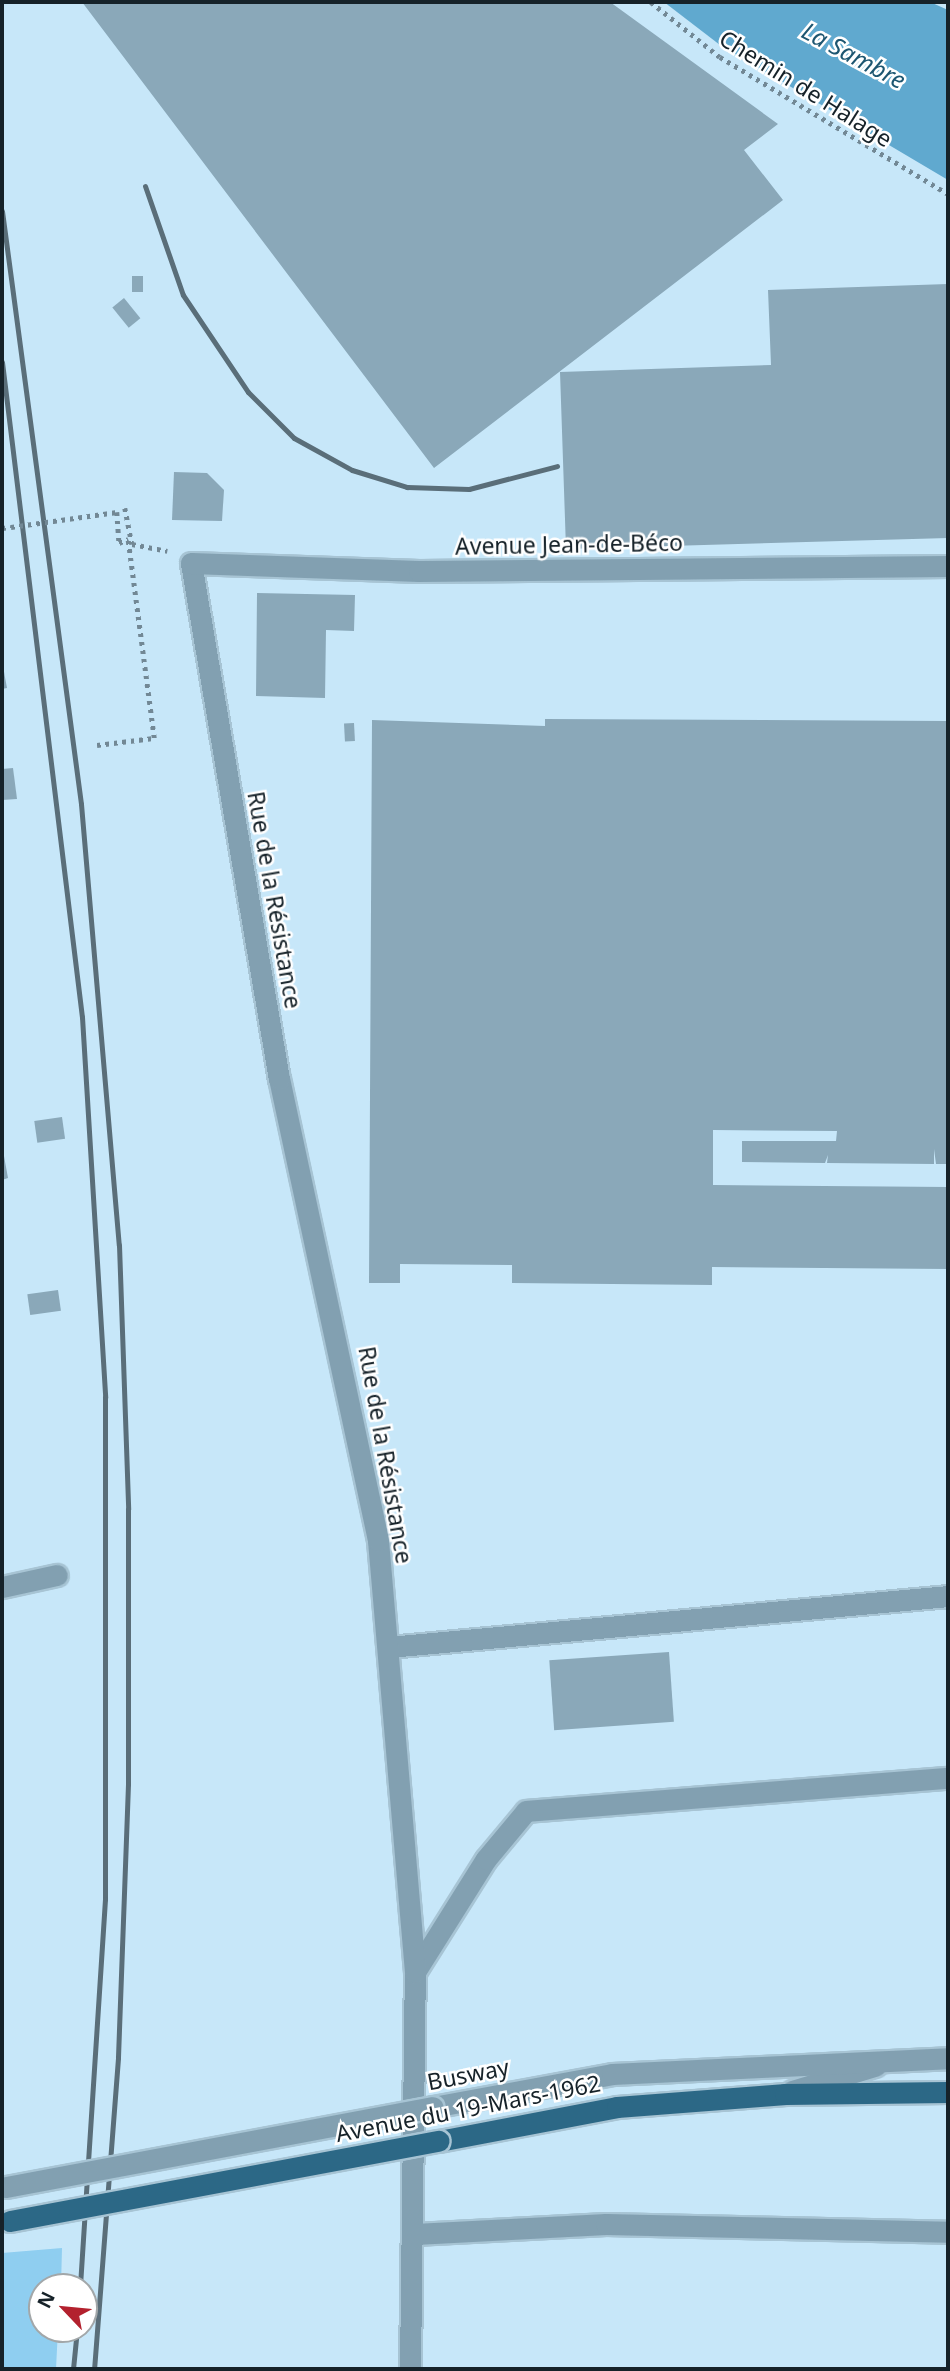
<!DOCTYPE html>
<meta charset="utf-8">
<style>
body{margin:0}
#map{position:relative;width:950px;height:2371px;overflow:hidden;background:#c7e7f9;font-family:"Noto Sans",sans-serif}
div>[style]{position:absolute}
.green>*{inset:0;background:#8fcef0}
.water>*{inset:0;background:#60a9cf}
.building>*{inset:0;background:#8aa8b9;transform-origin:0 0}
.path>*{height:4.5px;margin-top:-2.25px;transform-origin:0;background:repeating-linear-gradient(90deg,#728895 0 3.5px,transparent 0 8.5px)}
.roads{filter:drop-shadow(2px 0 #a7c4d4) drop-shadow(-2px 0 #a7c4d4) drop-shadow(0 2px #a7c4d4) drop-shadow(0 -2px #a7c4d4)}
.minor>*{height:21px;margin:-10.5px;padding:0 10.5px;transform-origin:10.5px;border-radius:10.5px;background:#82a0b1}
.major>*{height:21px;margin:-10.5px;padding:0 10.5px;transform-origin:10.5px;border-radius:10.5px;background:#2c6886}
.rail>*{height:5px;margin:-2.5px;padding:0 2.5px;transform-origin:2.5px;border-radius:2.5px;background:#5a6e79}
.path-bridge>*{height:4.5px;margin-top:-2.25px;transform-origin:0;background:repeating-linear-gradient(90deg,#728895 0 3.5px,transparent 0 8.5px)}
.bridges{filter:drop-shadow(2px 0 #a7c4d4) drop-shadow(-2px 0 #a7c4d4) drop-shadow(0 2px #a7c4d4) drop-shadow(0 -2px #a7c4d4)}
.minor-bridge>*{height:21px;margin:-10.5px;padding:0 10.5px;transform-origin:10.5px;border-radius:10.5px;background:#82a0b1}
.major-bridge>*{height:21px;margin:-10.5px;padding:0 10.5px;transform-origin:10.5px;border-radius:10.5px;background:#2c6886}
span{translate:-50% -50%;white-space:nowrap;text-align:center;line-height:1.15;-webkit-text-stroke:5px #fff;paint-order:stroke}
.street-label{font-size:23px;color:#162229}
.water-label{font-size:24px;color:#1d5671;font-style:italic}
.frame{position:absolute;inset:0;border:4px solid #162229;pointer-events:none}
.north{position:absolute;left:28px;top:2273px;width:70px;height:70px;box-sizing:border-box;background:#fff;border:2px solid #a2a7a9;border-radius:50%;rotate:296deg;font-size:19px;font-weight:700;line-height:28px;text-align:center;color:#162229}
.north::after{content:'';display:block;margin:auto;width:24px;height:32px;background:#b3212e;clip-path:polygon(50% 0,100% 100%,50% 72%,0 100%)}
</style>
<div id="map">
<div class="green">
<i style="clip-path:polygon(62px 2248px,61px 2287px,42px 2287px,42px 2329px,58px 2329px,56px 2369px,2px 2369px,2px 2253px)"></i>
</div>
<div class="water">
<i style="clip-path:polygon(664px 2px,930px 2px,948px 10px,948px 180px,720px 45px)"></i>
</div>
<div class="building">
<i style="clip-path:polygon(82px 2px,610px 2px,778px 124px,744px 150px,783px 200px,434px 468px)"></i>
<i style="left:132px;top:276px;width:11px;height:16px"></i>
<i style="clip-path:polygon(948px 284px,948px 538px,566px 549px,560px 372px,771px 365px,768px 290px)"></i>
<i style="left:124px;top:298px;width:26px;height:15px;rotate:51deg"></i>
<i style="clip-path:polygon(174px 472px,207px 473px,224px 490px,222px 521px,172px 520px)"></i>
<i style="clip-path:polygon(257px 593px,355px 595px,354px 631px,326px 630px,325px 698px,256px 696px)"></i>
<i style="clip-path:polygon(2px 661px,7px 688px,2px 689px)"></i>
<i style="clip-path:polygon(545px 719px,948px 721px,948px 1164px,936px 1164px,934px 1149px,934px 1164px,827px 1163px,828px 1155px,825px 1163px,742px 1162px,742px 1141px,836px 1141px,837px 1131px,713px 1130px,713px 1185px,948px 1187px,948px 1269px,712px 1267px,712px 1285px,512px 1283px,512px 1265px,400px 1264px,400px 1283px,369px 1283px,372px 720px,545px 726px)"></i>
<i style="left:354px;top:723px;width:18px;height:10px;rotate:87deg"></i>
<i style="clip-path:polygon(13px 768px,17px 799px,2px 800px,2px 769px)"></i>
<i style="left:62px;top:1117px;width:22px;height:28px;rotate:82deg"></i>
<i style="clip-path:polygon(2px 1145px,8px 1178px,2px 1180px)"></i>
<i style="left:58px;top:1290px;width:21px;height:31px;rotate:82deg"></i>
<i style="left:669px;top:1652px;width:70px;height:120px;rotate:86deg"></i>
</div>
<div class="path">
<i style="left:651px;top:2px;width:88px;rotate:38.6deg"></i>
<i style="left:720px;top:57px;width:266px;rotate:31deg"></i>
<i style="left:125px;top:508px;width:37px;rotate:79deg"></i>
<i style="left:132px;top:544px;width:36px;rotate:11deg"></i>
<i style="left:117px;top:512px;width:31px;rotate:86deg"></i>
<i style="left:119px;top:543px;width:10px;rotate:-24deg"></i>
<i style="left:2px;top:528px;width:9px;rotate:-6deg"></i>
<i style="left:97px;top:745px;width:57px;rotate:-7deg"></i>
<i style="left:154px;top:738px;width:200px;rotate:-97.5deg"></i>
</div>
<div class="roads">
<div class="minor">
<i style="left:2px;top:1587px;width:56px;rotate:-12.3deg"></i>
<i style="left:389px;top:1647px;width:561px;rotate:-5.21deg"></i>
<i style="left:415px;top:1972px;width:133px;rotate:-57.9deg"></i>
<i style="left:486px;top:1859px;width:62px;rotate:-50.2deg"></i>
<i style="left:526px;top:1811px;width:423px;rotate:-4.5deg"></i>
<i style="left:792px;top:2091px;width:87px;rotate:-16.8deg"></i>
<i style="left:433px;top:2107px;width:182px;rotate:-10.4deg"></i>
<i style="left:612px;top:2074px;width:336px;rotate:-2.7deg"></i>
<i style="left:415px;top:2234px;width:191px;rotate:-3deg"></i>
<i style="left:606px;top:2224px;width:342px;rotate:1.3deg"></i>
<i style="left:410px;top:2369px;width:397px;rotate:-89.3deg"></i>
<i style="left:415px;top:1972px;width:434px;rotate:-94.9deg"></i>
<i style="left:378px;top:1540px;width:472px;rotate:-102.1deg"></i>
<i style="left:279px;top:1079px;width:523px;rotate:-99.68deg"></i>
<i style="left:191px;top:563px;width:228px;rotate:2deg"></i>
<i style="left:419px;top:571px;width:529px;rotate:-0.54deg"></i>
</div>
<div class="major">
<i style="left:439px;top:2141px;width:181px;rotate:-10.8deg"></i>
<i style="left:617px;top:2107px;width:169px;rotate:-4.4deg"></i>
<i style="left:785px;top:2094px;width:163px;rotate:-0.7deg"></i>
</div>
</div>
<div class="rail">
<i style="left:145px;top:186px;width:115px;rotate:70.8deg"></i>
<i style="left:183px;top:295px;width:117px;rotate:56.2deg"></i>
<i style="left:248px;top:392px;width:65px;rotate:45deg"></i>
<i style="left:294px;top:438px;width:66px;rotate:28.9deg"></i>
<i style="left:352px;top:470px;width:58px;rotate:17.2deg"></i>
<i style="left:407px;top:487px;width:62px;rotate:1.8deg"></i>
<i style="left:469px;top:489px;width:91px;rotate:-14.6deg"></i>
<i style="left:2px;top:211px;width:598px;rotate:82.41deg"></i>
<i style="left:81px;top:804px;width:443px;rotate:85.1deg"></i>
<i style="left:119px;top:1245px;width:264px;rotate:88deg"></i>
<i style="left:128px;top:1509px;width:275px;rotate:90deg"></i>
<i style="left:128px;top:1784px;width:274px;rotate:92.1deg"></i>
<i style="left:118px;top:2058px;width:312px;rotate:94.4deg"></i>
<i style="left:2px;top:362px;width:660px;rotate:83.04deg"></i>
<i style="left:82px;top:1017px;width:381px;rotate:86.5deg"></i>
<i style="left:105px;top:1397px;width:502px;rotate:90deg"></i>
<i style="left:105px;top:1899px;width:389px;rotate:93.7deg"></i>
<i style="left:73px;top:2369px;width:40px;rotate:-84.3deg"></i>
</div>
<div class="path-bridge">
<i style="left:11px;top:527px;width:107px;rotate:-8.1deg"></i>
</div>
<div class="bridges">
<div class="minor-bridge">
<i style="left:6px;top:2187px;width:434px;rotate:-10.6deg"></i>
</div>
<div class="major-bridge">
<i style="left:10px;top:2221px;width:436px;rotate:-10.6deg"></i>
</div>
</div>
<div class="street-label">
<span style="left:806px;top:88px;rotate:32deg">Chemin de Halage</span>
<span style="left:569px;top:544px;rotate:-1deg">Avenue Jean-de-Béco</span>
<span style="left:275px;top:900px;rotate:80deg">Rue de la Résistance</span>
<span style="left:386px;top:1455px;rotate:80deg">Rue de la Résistance</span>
<span style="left:468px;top:2074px;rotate:-11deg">Busway</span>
<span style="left:468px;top:2108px;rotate:-11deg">Avenue du 19-Mars-1962</span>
</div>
<div class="water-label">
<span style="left:854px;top:55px;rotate:28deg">La Sambre</span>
</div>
<div class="frame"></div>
<div class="north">N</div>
</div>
